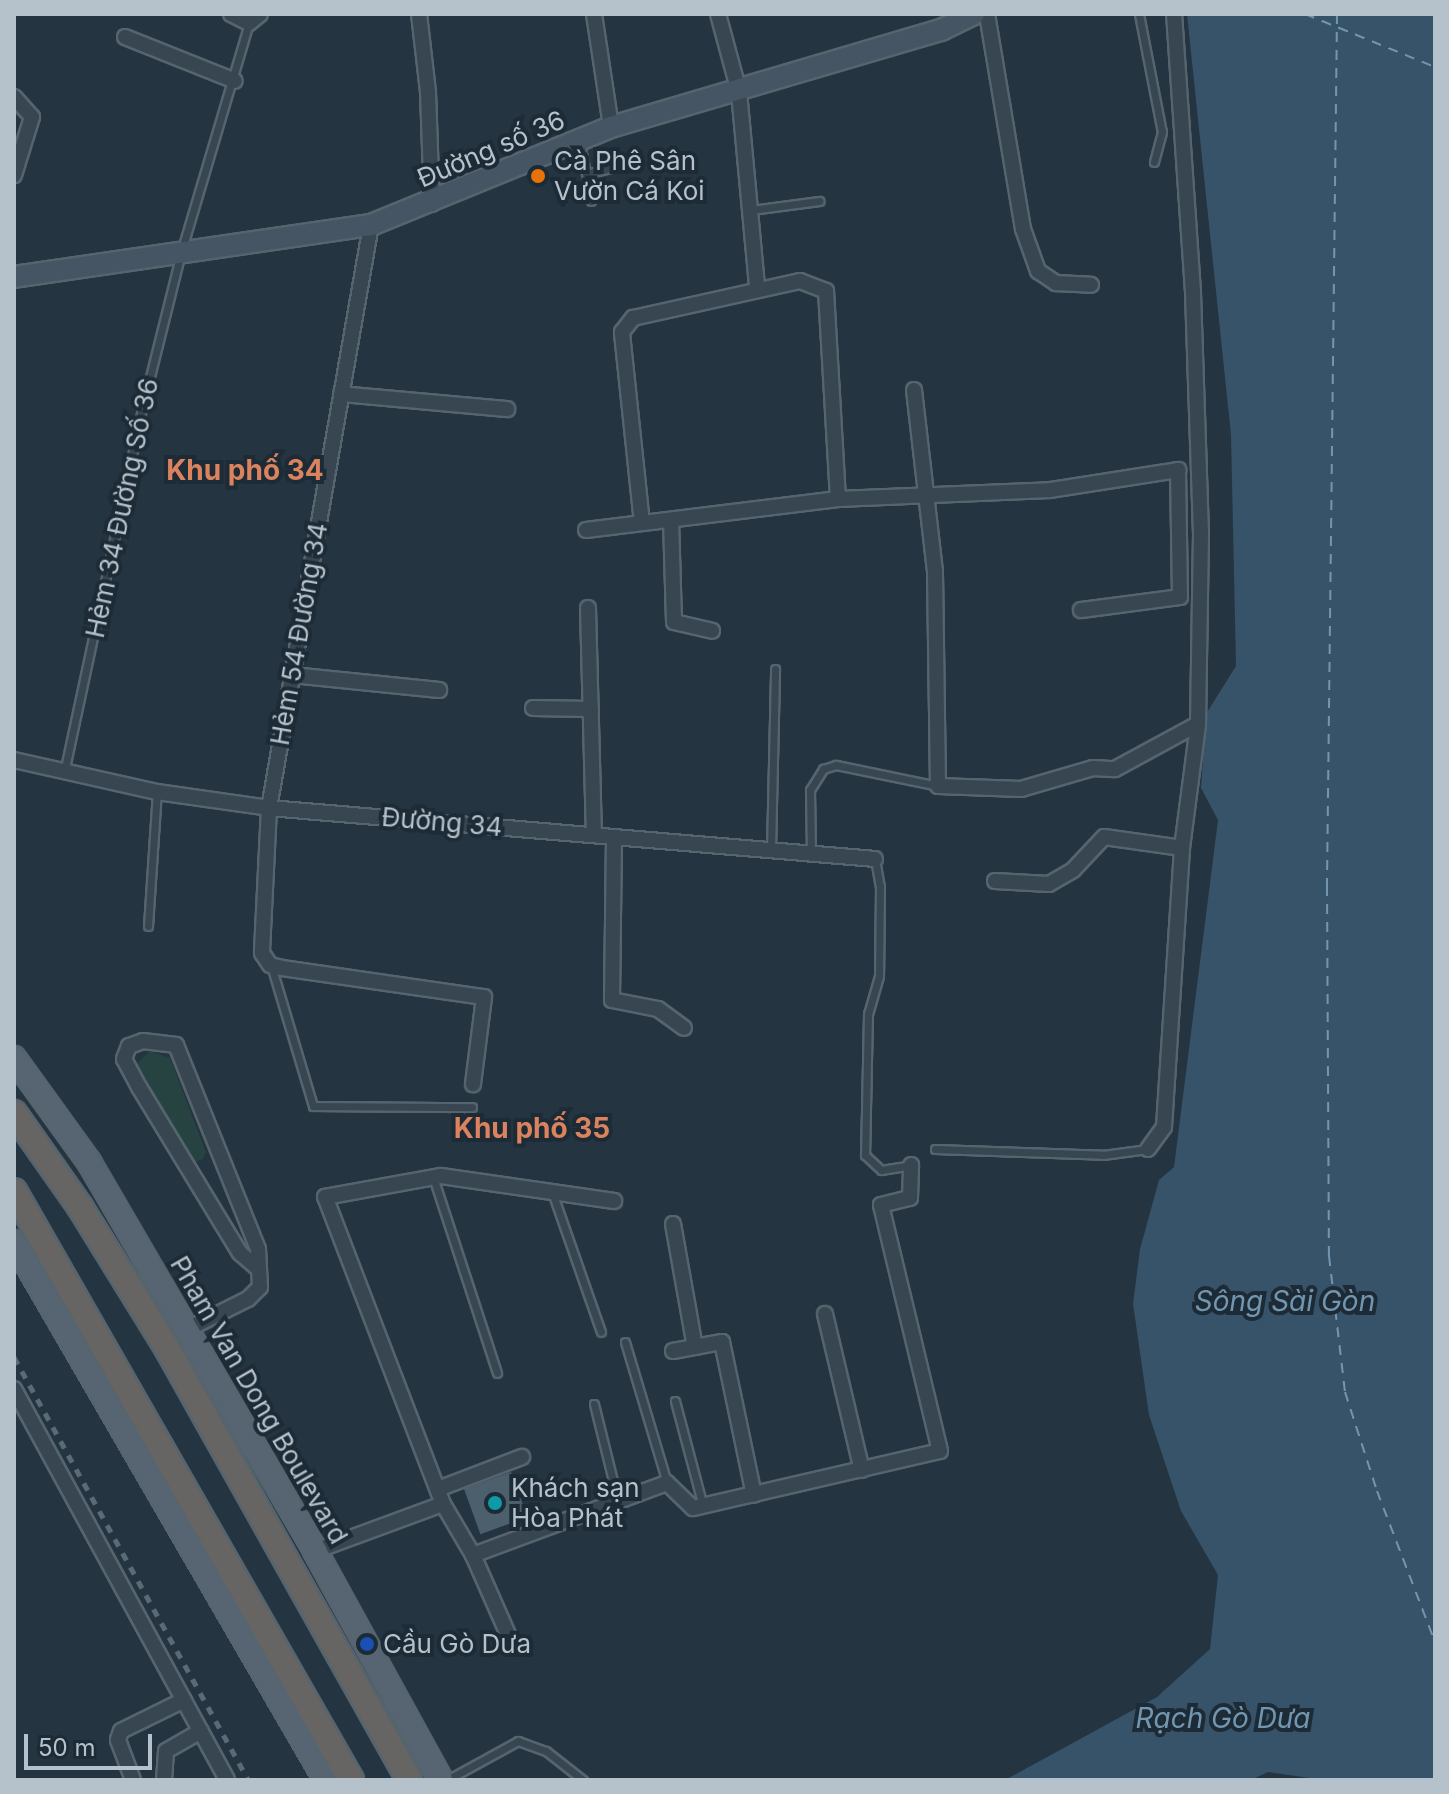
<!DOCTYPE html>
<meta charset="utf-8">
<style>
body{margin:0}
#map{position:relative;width:1449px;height:1794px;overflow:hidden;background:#243441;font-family:Inter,sans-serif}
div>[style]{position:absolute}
.green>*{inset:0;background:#264241}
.water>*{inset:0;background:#375369}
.ferry>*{height:2px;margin-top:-1px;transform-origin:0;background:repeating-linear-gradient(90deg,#7396b0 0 10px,transparent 0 18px)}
.building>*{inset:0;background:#4c5f6c;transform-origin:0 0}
.roads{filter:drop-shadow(2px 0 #56646e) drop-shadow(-2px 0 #56646e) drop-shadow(0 2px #56646e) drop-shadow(0 -2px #56646e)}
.service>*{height:7px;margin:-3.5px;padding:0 3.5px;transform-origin:3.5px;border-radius:3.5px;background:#384651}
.minor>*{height:14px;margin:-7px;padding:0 7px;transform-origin:7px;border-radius:7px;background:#384651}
.secondary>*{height:20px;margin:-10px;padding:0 10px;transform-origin:10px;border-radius:10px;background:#465564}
.primary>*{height:22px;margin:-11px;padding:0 11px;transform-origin:11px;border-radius:11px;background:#566571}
.trunk>*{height:24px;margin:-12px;padding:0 12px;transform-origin:12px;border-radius:12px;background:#666563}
.rail>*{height:5px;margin-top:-2.5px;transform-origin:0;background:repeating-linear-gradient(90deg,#5a6b78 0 8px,transparent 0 16px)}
.dots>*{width:22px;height:22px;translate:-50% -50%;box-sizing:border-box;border:4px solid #1d2b36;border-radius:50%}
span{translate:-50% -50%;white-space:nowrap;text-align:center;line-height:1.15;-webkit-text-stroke:8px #1d2b36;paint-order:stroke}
.street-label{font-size:26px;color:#b5c1cb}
.poi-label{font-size:26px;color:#b5c1cb}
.left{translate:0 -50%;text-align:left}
.neighbourhood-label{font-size:28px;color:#db835f;font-weight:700}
.water-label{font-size:28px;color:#7396b0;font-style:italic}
.frame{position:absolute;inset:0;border:16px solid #b5c1cb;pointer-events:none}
.scale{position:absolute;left:24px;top:1734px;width:128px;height:36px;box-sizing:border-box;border:4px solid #b5c1cb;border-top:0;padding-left:10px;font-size:24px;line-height:28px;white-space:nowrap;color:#b5c1cb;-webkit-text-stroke:6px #1d2b36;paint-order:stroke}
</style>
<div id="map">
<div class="green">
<i style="clip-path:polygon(149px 1051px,170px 1058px,206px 1152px,203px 1159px,194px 1162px,140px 1074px,137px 1064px)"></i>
</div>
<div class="water">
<i style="clip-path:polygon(1187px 14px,1435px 14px,1435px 1780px,1323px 1780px,1268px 1772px,1251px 1780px,1005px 1780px,1157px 1697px,1210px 1649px,1218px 1575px,1181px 1511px,1149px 1415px,1133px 1304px,1140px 1249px,1159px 1180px,1174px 1167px,1218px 820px,1201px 788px,1206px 714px,1236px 666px,1231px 435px)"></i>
</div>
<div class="ferry">
<i style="left:1305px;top:14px;width:140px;rotate:22.2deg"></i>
<i style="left:1337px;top:14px;width:872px;rotate:90.66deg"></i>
<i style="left:1327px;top:886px;width:370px;rotate:89.7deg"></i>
<i style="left:1329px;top:1256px;width:137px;rotate:83.3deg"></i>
<i style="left:1345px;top:1392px;width:104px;rotate:72.1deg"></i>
<i style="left:1377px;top:1491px;width:162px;rotate:69deg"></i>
</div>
<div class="building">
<i style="left:511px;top:1472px;width:48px;height:50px;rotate:70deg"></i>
</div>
<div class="roads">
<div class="service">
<i style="left:1139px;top:14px;width:120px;rotate:79deg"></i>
<i style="left:1162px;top:132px;width:31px;rotate:105deg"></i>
<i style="left:580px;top:142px;width:60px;rotate:79.4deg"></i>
<i style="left:586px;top:174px;width:36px;rotate:-14deg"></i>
<i style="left:751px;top:210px;width:69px;rotate:-7.5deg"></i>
<i style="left:65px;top:768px;width:371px;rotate:-77.9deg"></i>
<i style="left:143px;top:405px;width:161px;rotate:-76deg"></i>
<i style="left:182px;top:249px;width:236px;rotate:-73.5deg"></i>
<i style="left:771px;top:850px;width:181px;rotate:-88.7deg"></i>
<i style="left:811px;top:853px;width:63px;rotate:-90.9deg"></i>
<i style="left:810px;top:790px;width:25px;rotate:-58deg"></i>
<i style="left:823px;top:769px;width:14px;rotate:-17deg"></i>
<i style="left:836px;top:765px;width:104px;rotate:11.6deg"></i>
<i style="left:875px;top:859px;width:27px;rotate:80deg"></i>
<i style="left:880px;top:886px;width:90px;rotate:90.6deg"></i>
<i style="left:879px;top:976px;width:40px;rotate:106deg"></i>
<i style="left:868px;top:1014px;width:141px;rotate:91.2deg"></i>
<i style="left:865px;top:1155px;width:22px;rotate:43deg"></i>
<i style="left:881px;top:1170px;width:30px;rotate:-9deg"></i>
<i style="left:148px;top:926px;width:134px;rotate:-86.2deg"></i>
<i style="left:271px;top:965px;width:147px;rotate:73.4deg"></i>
<i style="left:313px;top:1106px;width:159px;rotate:0.4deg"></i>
<i style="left:935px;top:1149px;width:168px;rotate:2deg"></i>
<i style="left:1103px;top:1155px;width:45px;rotate:-7.6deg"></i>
<i style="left:433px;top:1177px;width:206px;rotate:71.9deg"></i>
<i style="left:552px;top:1192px;width:148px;rotate:70.7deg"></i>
<i style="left:625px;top:1342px;width:147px;rotate:73.4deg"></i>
<i style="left:675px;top:1401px;width:109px;rotate:75.1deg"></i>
<i style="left:594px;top:1404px;width:100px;rotate:76.1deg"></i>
<i style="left:447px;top:1780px;width:81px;rotate:-28.8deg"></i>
<i style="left:518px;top:1741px;width:30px;rotate:20deg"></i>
<i style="left:546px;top:1751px;width:47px;rotate:38.1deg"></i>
</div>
<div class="minor">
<i style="left:231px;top:14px;width:20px;rotate:27deg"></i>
<i style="left:249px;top:23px;width:14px;rotate:-39deg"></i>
<i style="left:419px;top:14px;width:79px;rotate:83.4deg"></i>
<i style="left:428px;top:92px;width:112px;rotate:88deg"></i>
<i style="left:594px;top:14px;width:114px;rotate:81.4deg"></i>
<i style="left:718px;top:14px;width:81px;rotate:74.9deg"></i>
<i style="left:739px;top:92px;width:196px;rotate:84.7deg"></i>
<i style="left:987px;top:14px;width:218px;rotate:80.5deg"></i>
<i style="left:1023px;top:229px;width:45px;rotate:70.3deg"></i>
<i style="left:1038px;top:271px;width:22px;rotate:34deg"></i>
<i style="left:1056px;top:283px;width:35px;rotate:3deg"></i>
<i style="left:125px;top:37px;width:118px;rotate:21.8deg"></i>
<i style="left:14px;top:97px;width:27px;rotate:48deg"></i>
<i style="left:32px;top:117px;width:61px;rotate:107.2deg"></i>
<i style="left:371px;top:225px;width:592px;rotate:99.92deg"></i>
<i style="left:269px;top:808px;width:145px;rotate:92.8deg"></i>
<i style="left:262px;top:953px;width:14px;rotate:56deg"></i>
<i style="left:270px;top:965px;width:12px;rotate:14deg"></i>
<i style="left:282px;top:968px;width:204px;rotate:8.2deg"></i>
<i style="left:484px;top:997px;width:88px;rotate:97.2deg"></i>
<i style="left:914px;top:390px;width:183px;rotate:83.4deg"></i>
<i style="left:935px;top:572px;width:214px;rotate:89.2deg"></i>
<i style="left:938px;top:786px;width:83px;rotate:2.1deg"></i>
<i style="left:1021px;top:789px;width:75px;rotate:-16.3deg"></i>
<i style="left:1093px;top:768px;width:22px;rotate:3deg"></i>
<i style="left:1115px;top:769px;width:94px;rotate:-28.5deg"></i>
<i style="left:341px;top:394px;width:167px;rotate:5.2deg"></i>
<i style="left:641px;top:514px;width:183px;rotate:-96deg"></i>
<i style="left:622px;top:332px;width:18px;rotate:-52deg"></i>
<i style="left:633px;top:318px;width:171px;rotate:-12.5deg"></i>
<i style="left:800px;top:281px;width:28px;rotate:21deg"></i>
<i style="left:826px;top:291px;width:208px;rotate:86.7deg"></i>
<i style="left:671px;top:520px;width:102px;rotate:88.3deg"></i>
<i style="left:674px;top:622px;width:39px;rotate:13deg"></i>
<i style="left:586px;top:530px;width:254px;rotate:-7deg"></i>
<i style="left:838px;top:499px;width:212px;rotate:-2.4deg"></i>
<i style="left:1050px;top:490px;width:130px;rotate:-8.9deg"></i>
<i style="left:1178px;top:470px;width:127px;rotate:89.1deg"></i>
<i style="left:1180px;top:597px;width:100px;rotate:172.5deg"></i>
<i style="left:588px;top:608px;width:227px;rotate:88.5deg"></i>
<i style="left:292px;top:675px;width:148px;rotate:5.8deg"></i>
<i style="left:533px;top:708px;width:58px;rotate:1deg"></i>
<i style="left:14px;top:760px;width:147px;rotate:12.6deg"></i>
<i style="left:157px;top:792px;width:113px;rotate:8.1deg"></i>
<i style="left:269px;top:808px;width:608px;rotate:4.81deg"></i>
<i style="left:614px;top:837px;width:163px;rotate:90.7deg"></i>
<i style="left:612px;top:1000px;width:47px;rotate:11.1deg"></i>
<i style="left:658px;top:1009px;width:32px;rotate:36deg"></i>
<i style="left:995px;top:881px;width:54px;rotate:3.2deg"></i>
<i style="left:1049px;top:884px;width:28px;rotate:-30deg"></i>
<i style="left:1073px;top:870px;width:45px;rotate:-46.8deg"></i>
<i style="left:1104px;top:837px;width:79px;rotate:8deg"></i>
<i style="left:1148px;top:1149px;width:27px;rotate:-54deg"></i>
<i style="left:1164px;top:1127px;width:280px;rotate:-86.3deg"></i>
<i style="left:1182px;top:848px;width:125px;rotate:-82.6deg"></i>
<i style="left:1198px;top:724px;width:190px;rotate:-89.1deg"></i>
<i style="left:1201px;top:534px;width:242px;rotate:-91.9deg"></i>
<i style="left:1193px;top:292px;width:279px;rotate:-93.9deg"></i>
<i style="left:673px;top:1224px;width:125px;rotate:79.9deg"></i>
<i style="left:825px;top:1314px;width:160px;rotate:76.7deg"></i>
<i style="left:186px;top:1330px;width:69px;rotate:-26.6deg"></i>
<i style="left:248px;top:1299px;width:17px;rotate:-45deg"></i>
<i style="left:260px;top:1287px;width:38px;rotate:-93deg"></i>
<i style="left:258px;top:1249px;width:220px;rotate:-111.9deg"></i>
<i style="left:176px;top:1045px;width:33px;rotate:-173deg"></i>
<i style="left:143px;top:1041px;width:15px;rotate:160deg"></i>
<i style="left:129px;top:1046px;width:14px;rotate:111deg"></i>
<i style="left:124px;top:1059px;width:32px;rotate:62deg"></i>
<i style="left:139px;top:1087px;width:194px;rotate:58.7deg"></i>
<i style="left:240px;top:1253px;width:23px;rotate:41deg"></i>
<i style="left:673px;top:1351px;width:50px;rotate:-10.4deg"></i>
<i style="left:722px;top:1342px;width:156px;rotate:78.2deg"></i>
<i style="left:14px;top:1389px;width:445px;rotate:61.4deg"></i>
<i style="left:438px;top:1489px;width:90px;rotate:-20.9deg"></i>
<i style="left:443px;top:1504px;width:329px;rotate:-111deg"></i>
<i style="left:325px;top:1197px;width:118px;rotate:-10.3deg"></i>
<i style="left:441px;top:1176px;width:175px;rotate:8.2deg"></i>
<i style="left:315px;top:1551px;width:136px;rotate:-20.2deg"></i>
<i style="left:443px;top:1504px;width:59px;rotate:59.5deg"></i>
<i style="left:473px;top:1555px;width:207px;rotate:-20.4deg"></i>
<i style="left:667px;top:1483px;width:36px;rotate:44deg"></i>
<i style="left:693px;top:1508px;width:253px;rotate:-13deg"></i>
<i style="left:940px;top:1451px;width:253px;rotate:-103.5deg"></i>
<i style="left:881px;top:1205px;width:30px;rotate:-14deg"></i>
<i style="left:910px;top:1198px;width:33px;rotate:-88deg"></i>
<i style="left:473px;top:1555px;width:92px;rotate:66.2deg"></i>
<i style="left:133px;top:1780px;width:43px;rotate:-110.6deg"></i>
<i style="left:118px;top:1740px;width:9px;rotate:-72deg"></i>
<i style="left:121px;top:1731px;width:70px;rotate:-26.2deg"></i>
<i style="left:164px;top:1780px;width:29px;rotate:-86deg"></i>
<i style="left:166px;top:1751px;width:40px;rotate:-29.7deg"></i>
</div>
<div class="secondary">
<i style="left:14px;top:277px;width:361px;rotate:-8.3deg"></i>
<i style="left:371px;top:225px;width:259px;rotate:-22.2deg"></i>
<i style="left:611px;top:127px;width:344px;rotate:-16.4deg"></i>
<i style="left:941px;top:30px;width:37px;rotate:-26deg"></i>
</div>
<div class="primary">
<i style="left:14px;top:1058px;width:128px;rotate:54.2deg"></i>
<i style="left:89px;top:1162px;width:450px;rotate:59.8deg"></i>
<i style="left:315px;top:1551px;width:261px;rotate:61.2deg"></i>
<i style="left:14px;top:1242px;width:622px;rotate:59.89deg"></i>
</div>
<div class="trunk">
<i style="left:14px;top:1113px;width:115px;rotate:54.9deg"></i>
<i style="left:80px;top:1207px;width:166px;rotate:58.3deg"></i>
<i style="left:167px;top:1348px;width:495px;rotate:60.7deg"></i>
<i style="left:14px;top:1191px;width:679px;rotate:60.22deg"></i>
</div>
</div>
<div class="rail">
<i style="left:14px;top:1357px;width:483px;rotate:61deg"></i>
</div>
<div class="dots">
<i style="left:538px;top:176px;background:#e8710a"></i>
<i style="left:495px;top:1503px;background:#0f9aa8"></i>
<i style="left:367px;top:1644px;background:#1a4fb4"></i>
</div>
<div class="street-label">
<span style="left:491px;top:149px;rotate:-23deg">Đường số 36</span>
<span style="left:122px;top:508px;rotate:-78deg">Hẻm 34 Đường Số 36</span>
<span style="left:299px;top:634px;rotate:-80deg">Hẻm 54 Đường 34</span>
<span style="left:442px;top:822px;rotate:5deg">Đường 34</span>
<span style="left:259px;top:1400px;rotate:60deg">Pham Van Dong Boulevard</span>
</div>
<div class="poi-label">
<span class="left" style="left:554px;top:176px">Cà Phê Sân<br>Vườn Cá Koi</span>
<span class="left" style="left:511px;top:1503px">Khách sạn<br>Hòa Phát</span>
<span class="left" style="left:383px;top:1644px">Cầu Gò Dưa</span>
</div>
<div class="neighbourhood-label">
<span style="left:245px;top:470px">Khu phố 34</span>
<span style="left:532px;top:1128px">Khu phố 35</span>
</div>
<div class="water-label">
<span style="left:1285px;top:1301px">Sông Sài Gòn</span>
<span style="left:1223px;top:1718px">Rạch Gò Dưa</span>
</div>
<div class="frame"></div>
<div class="scale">50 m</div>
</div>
